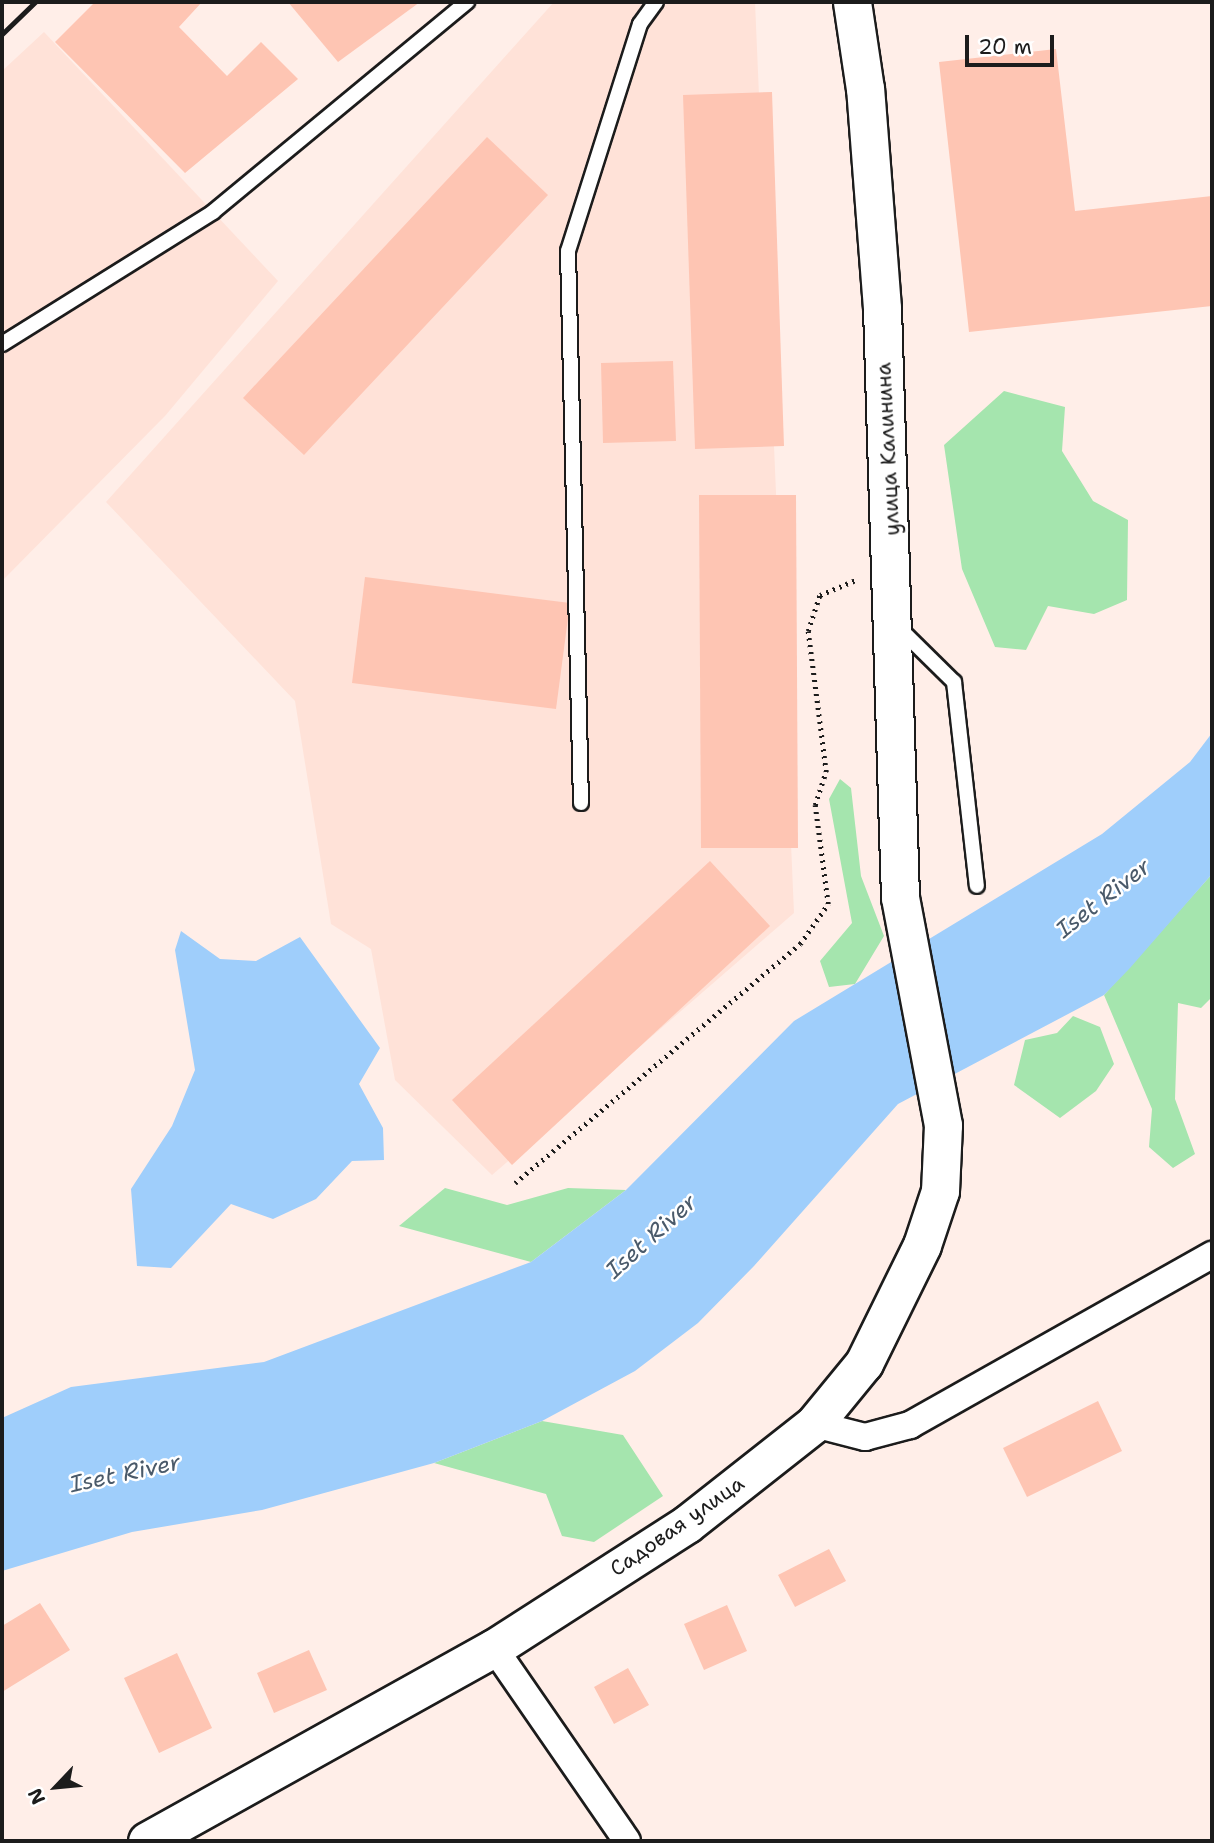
<!DOCTYPE html>
<meta charset="utf-8">
<style>
body{margin:0}
#map{position:relative;width:1214px;height:1843px;overflow:hidden;background:#ffeee8;font-family:"Shantell Sans",sans-serif}
div>[style]{position:absolute}
.built>*{inset:0;background:#ffe2d8}
.green>*{inset:0;background:#a5e5ae}
.water>*{inset:0;background:#9fcefb}
.building>*{inset:0;background:#fec5b3}
.path>*{height:4.5px;margin-top:-2.25px;transform-origin:0;background:repeating-linear-gradient(90deg,#1c1c1c 0 2px,transparent 0 7px)}
.roads{filter:drop-shadow(2px 0 #1c1c1c) drop-shadow(-2px 0 #1c1c1c) drop-shadow(0 2px #1c1c1c) drop-shadow(0 -2px #1c1c1c)}
.lane>*{height:14px;margin:-7px;padding:0 7px;transform-origin:7px;border-radius:7px;background:#fff}
.street>*{height:26px;margin:-13px;padding:0 13px;transform-origin:13px;border-radius:13px;background:#fff}
.secondary>*{height:37px;margin:-18.5px;padding:0 18.5px;transform-origin:18.5px;border-radius:18.5px;background:#fff}
.rail>*{height:5px;margin:-2.5px;padding:0 2.5px;transform-origin:2.5px;border-radius:2.5px;background:#1c1c1c}
span{translate:-50% -50%;white-space:nowrap;text-align:center;line-height:1.15;-webkit-text-stroke:5px #fff;paint-order:stroke}
.street-label{font-size:21px;color:#1c1c1c}
.water-label{font-size:23px;color:#4a5a6a;font-style:italic}
.frame{position:absolute;inset:0;border:4px solid #1c1c1c;pointer-events:none}
.north{position:absolute;left:21px;top:1752px;width:70px;height:70px;-webkit-text-stroke:5px #fff;paint-order:stroke;rotate:244deg;font-size:19px;font-weight:700;line-height:28px;text-align:center;color:#1c1c1c}
.north::after{content:'';display:block;margin:auto;width:24px;height:32px;background:#1c1c1c;clip-path:polygon(50% 0,100% 100%,50% 72%,0 100%)}
.scale{position:absolute;left:965px;top:35px;width:89px;height:32px;box-sizing:border-box;border:4px solid #1c1c1c;border-top:0;padding-left:9px;font-size:21px;line-height:24px;white-space:nowrap;color:#1c1c1c;-webkit-text-stroke:5px #fff;paint-order:stroke}
</style>
<div id="map">
<div class="built">
<div style="clip-path:polygon(554px 2px,755px 2px,794px 913px,492px 1175px,395px 1080px,371px 949px,331px 924px,295px 701px,106px 502px)"></div>
<div style="clip-path:polygon(44px 32px,278px 281px,165px 416px,2px 581px,2px 71px)"></div>
</div>
<div class="green">
<div style="clip-path:polygon(1004px 391px,1065px 407px,1062px 451px,1093px 501px,1128px 520px,1127px 600px,1094px 614px,1048px 606px,1026px 650px,995px 647px,962px 569px,944px 445px)"></div>
<div style="clip-path:polygon(840px 779px,851px 788px,861px 876px,884px 936px,855px 984px,829px 987px,820px 961px,852px 923px,829px 799px)"></div>
<div style="clip-path:polygon(1212px 874px,1212px 997px,1201px 1008px,1178px 1003px,1175px 1099px,1195px 1154px,1173px 1168px,1149px 1147px,1152px 1109px,1104px 995px)"></div>
<div style="clip-path:polygon(1073px 1016px,1100px 1027px,1114px 1064px,1096px 1091px,1060px 1118px,1014px 1085px,1025px 1040px,1057px 1033px)"></div>
<div style="clip-path:polygon(445px 1188px,507px 1205px,568px 1188px,626px 1190px,531px 1262px,399px 1226px)"></div>
<div style="clip-path:polygon(542px 1421px,623px 1435px,663px 1496px,594px 1542px,562px 1536px,546px 1494px,434px 1463px)"></div>
</div>
<div class="water">
<div style="clip-path:polygon(1212px 733px,1212px 874px,1130px 968px,1104px 995px,898px 1104px,754px 1266px,698px 1323px,635px 1371px,542px 1421px,434px 1463px,262px 1510px,132px 1532px,2px 1571px,2px 1418px,71px 1387px,264px 1362px,531px 1262px,626px 1190px,794px 1021px,1102px 834px,1190px 762px)"></div>
<div style="clip-path:polygon(181px 931px,220px 959px,256px 961px,300px 937px,380px 1048px,359px 1084px,383px 1128px,384px 1160px,352px 1161px,316px 1199px,273px 1219px,231px 1204px,171px 1268px,137px 1266px,131px 1189px,172px 1126px,195px 1070px,175px 950px)"></div>
</div>
<div class="building">
<div style="clip-path:polygon(95px 2px,202px 2px,179px 27px,227px 76px,261px 42px,298px 79px,185px 173px,55px 42px)"></div>
<div style="clip-path:polygon(288px 2px,420px 2px,338px 62px)"></div>
<div style="clip-path:polygon(1056px 49px,1075px 211px,1212px 196px,1212px 306px,969px 332px,939px 62px)"></div>
<div style="clip-path:polygon(772px 92px,784px 446px,695px 449px,683px 95px)"></div>
<div style="clip-path:polygon(487px 137px,548px 195px,304px 455px,243px 398px)"></div>
<div style="clip-path:polygon(673px 361px,676px 441px,603px 443px,601px 363px)"></div>
<div style="clip-path:polygon(699px 495px,796px 495px,798px 848px,701px 848px)"></div>
<div style="clip-path:polygon(365px 577px,570px 603px,556px 709px,352px 683px)"></div>
<div style="clip-path:polygon(710px 861px,770px 926px,512px 1165px,452px 1100px)"></div>
<div style="clip-path:polygon(1098px 1401px,1122px 1451px,1027px 1497px,1003px 1448px)"></div>
<div style="clip-path:polygon(829px 1549px,846px 1581px,795px 1607px,778px 1575px)"></div>
<div style="clip-path:polygon(40px 1603px,70px 1650px,2px 1692px,2px 1626px)"></div>
<div style="clip-path:polygon(727px 1605px,747px 1651px,704px 1670px,684px 1624px)"></div>
<div style="clip-path:polygon(309px 1650px,327px 1690px,274px 1713px,257px 1673px)"></div>
<div style="clip-path:polygon(177px 1653px,212px 1728px,159px 1753px,124px 1678px)"></div>
<div style="clip-path:polygon(628px 1668px,649px 1705px,614px 1724px,594px 1687px)"></div>
</div>
<div class="path">
<div style="left:515px;top:1183px;width:372px;rotate:-40deg"></div>
<div style="left:800px;top:944px;width:49px;rotate:-55deg"></div>
<div style="left:828px;top:904px;width:100px;rotate:-97.5deg"></div>
<div style="left:815px;top:805px;width:35px;rotate:-72deg"></div>
<div style="left:826px;top:772px;width:142px;rotate:-97.3deg"></div>
<div style="left:808px;top:631px;width:38px;rotate:-72deg"></div>
<div style="left:820px;top:595px;width:41px;rotate:-22.8deg"></div>
</div>
<div class="roads">
<div class="lane">
<div style="left:2px;top:344px;width:249px;rotate:-32deg"></div>
<div style="left:213px;top:212px;width:330px;rotate:-39.6deg"></div>
<div style="left:899px;top:628px;width:77px;rotate:44.5deg"></div>
<div style="left:954px;top:682px;width:205px;rotate:83.6deg"></div>
<div style="left:581px;top:803px;width:552px;rotate:-91.35deg"></div>
<div style="left:568px;top:251px;width:238px;rotate:-72.4deg"></div>
<div style="left:640px;top:24px;width:27px;rotate:-54deg"></div>
</div>
<div class="street">
<div style="left:814px;top:1424px;width:53px;rotate:14.3deg"></div>
<div style="left:865px;top:1437px;width:47px;rotate:-14.9deg"></div>
<div style="left:910px;top:1425px;width:347px;rotate:-29.4deg"></div>
<div style="left:494px;top:1648px;width:234px;rotate:55.4deg"></div>
</div>
<div class="secondary">
<div style="left:147px;top:1841px;width:397px;rotate:-29.1deg"></div>
<div style="left:494px;top:1648px;width:229px;rotate:-32.7deg"></div>
<div style="left:687px;top:1524px;width:162px;rotate:-38.2deg"></div>
<div style="left:814px;top:1424px;width:79px;rotate:-50.7deg"></div>
<div style="left:864px;top:1363px;width:131px;rotate:-63.8deg"></div>
<div style="left:922px;top:1245px;width:57px;rotate:-71.6deg"></div>
<div style="left:940px;top:1191px;width:66px;rotate:-87.4deg"></div>
<div style="left:943px;top:1125px;width:232px;rotate:-100.7deg"></div>
<div style="left:900px;top:897px;width:589px;rotate:-91.75deg"></div>
<div style="left:882px;top:308px;width:220px;rotate:-94.4deg"></div>
<div style="left:865px;top:89px;width:88px;rotate:-98.5deg"></div>
</div>
</div>
<div class="rail">
<div style="left:2px;top:34px;width:46px;rotate:-44.1deg"></div>
</div>
<div class="street-label">
<span style="left:888px;top:449px;rotate:-93deg">улица Калинина</span>
<span style="left:677px;top:1526px;rotate:-35deg">Садовая улица</span>
</div>
<div class="water-label">
<span style="left:1103px;top:898px;rotate:-38deg">Iset River</span>
<span style="left:651px;top:1236px;rotate:-42deg">Iset River</span>
<span style="left:125px;top:1473px;rotate:-12deg">Iset River</span>
</div>
<div class="frame"></div>
<div class="north">N</div>
<div class="scale">20 m</div>
</div>
